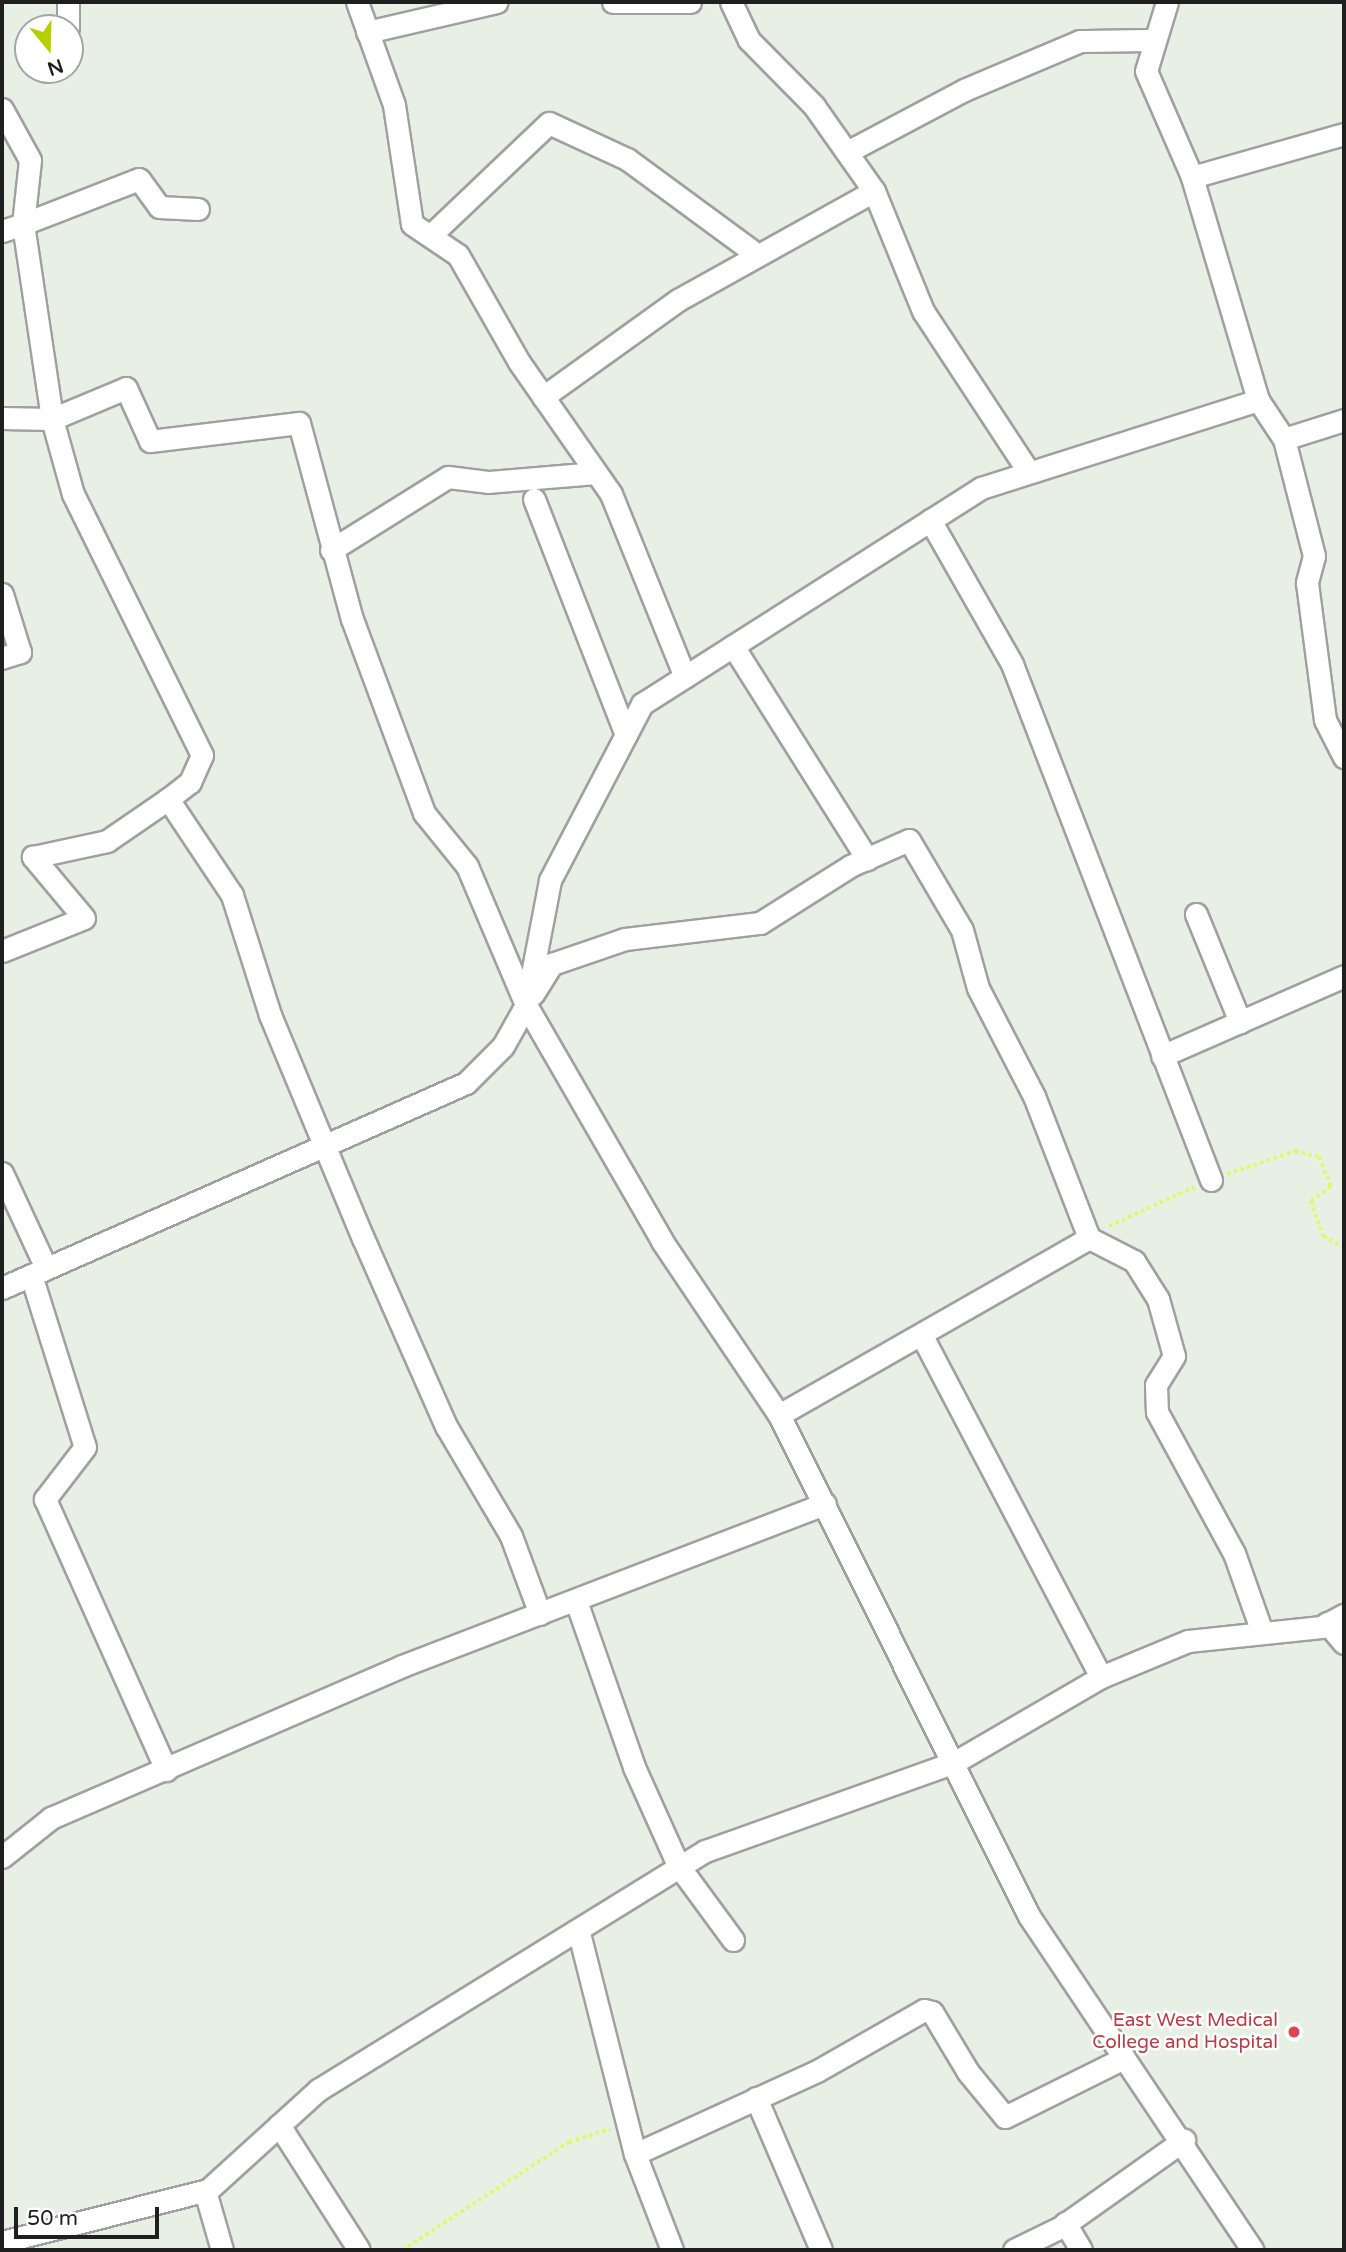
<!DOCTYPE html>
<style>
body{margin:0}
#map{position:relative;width:1346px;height:2252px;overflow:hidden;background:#e8f0e6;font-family:"Varela Round",sans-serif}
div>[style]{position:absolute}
.path>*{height:3.5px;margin-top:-1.75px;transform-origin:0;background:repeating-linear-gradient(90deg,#dbfb6c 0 3.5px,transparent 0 7px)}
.roads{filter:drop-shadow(2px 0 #a0a0a0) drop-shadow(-2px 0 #a0a0a0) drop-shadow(0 2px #a0a0a0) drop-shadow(0 -2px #a0a0a0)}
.minor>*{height:21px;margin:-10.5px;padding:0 10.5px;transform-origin:10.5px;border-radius:10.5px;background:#fff}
.dots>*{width:19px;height:19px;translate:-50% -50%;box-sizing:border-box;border:4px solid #fff;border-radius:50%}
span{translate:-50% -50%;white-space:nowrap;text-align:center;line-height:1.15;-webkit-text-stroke:5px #fff;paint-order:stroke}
.health-label{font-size:19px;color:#be3a42}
.right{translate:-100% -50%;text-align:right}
.frame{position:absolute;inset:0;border:4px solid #1f1f1f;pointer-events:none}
.north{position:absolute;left:14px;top:14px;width:70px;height:70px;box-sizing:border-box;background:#fff;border:2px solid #a5a5a5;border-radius:50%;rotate:161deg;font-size:19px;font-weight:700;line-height:28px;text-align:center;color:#1f1f1f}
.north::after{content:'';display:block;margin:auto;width:24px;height:32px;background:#b6cf00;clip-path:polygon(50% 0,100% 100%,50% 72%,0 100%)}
.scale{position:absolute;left:14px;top:2207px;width:145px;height:32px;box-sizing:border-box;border:4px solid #1f1f1f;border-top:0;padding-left:9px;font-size:21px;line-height:24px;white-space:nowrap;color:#1f1f1f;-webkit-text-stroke:5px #fff;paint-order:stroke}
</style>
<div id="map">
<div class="path">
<div style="left:1227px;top:1174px;width:72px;rotate:-18.7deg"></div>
<div style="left:1295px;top:1151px;width:26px;rotate:13deg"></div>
<div style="left:1320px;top:1157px;width:32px;rotate:70deg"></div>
<div style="left:1331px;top:1187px;width:24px;rotate:145deg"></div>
<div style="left:1311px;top:1201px;width:37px;rotate:71deg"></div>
<div style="left:1323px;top:1236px;width:24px;rotate:28deg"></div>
<div style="left:1109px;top:1226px;width:94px;rotate:-24.6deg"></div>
<div style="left:402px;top:2250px;width:199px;rotate:-32.9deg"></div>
<div style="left:569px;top:2142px;width:43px;rotate:-17.6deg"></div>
</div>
<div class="roads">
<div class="minor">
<div style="left:357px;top:2px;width:109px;rotate:70.2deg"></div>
<div style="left:394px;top:105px;width:120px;rotate:81.4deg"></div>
<div style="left:412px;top:224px;width:55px;rotate:34deg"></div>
<div style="left:458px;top:255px;width:123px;rotate:60.3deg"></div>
<div style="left:519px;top:362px;width:161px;rotate:55.1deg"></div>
<div style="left:611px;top:494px;width:197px;rotate:68deg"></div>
<div style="left:613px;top:2px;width:77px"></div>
<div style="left:731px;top:2px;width:42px;rotate:64.7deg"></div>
<div style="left:749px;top:40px;width:93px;rotate:45.4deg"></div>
<div style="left:814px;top:106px;width:104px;rotate:54.8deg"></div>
<div style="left:874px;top:191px;width:130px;rotate:67.8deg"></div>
<div style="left:923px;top:311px;width:191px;rotate:56.7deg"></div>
<div style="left:1167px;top:2px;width:72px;rotate:106.9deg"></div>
<div style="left:1146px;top:71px;width:116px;rotate:66.5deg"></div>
<div style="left:1192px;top:177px;width:233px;rotate:73.5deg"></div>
<div style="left:68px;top:28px;width:26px;rotate:-90deg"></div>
<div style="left:367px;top:32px;width:133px;rotate:-13deg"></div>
<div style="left:2px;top:109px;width:58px;rotate:61.2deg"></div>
<div style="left:30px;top:160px;width:64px;rotate:96.2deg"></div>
<div style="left:23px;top:224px;width:124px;rotate:-21.2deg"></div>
<div style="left:139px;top:179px;width:34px;rotate:54deg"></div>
<div style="left:159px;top:207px;width:39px;rotate:3deg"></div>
<div style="left:847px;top:152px;width:132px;rotate:-27.9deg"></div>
<div style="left:964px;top:90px;width:126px;rotate:-22.9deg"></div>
<div style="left:1080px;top:41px;width:72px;rotate:-0.8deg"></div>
<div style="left:1192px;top:177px;width:158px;rotate:-15.8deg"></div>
<div style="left:2px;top:231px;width:22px;rotate:-18deg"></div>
<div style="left:23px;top:224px;width:197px;rotate:81.5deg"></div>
<div style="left:52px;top:419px;width:78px;rotate:74.4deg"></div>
<div style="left:73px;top:494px;width:291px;rotate:63.7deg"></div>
<div style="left:202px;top:755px;width:30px;rotate:114deg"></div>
<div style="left:190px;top:782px;width:28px;rotate:142deg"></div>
<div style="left:168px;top:799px;width:115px;rotate:56.3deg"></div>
<div style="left:232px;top:895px;width:126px;rotate:72.4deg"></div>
<div style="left:270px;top:1015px;width:242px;rotate:67.4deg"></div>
<div style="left:363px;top:1238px;width:206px;rotate:66.2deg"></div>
<div style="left:446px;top:1426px;width:128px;rotate:59.4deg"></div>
<div style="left:511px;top:1536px;width:83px;rotate:69.6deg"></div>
<div style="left:434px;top:232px;width:158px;rotate:-43.5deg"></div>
<div style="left:549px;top:123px;width:86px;rotate:24.8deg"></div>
<div style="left:627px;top:159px;width:154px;rotate:36.3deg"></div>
<div style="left:543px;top:397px;width:166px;rotate:-35.7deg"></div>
<div style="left:678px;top:300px;width:224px;rotate:-29.1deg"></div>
<div style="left:2px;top:418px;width:50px;rotate:1.1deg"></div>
<div style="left:52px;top:419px;width:80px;rotate:-22.7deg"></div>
<div style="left:126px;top:388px;width:58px;rotate:65.6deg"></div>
<div style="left:150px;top:441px;width:150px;rotate:-6.9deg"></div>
<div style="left:299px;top:423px;width:203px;rotate:74.9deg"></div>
<div style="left:352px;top:619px;width:207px;rotate:69.6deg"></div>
<div style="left:424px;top:813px;width:68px;rotate:50.9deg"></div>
<div style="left:467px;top:866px;width:151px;rotate:67deg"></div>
<div style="left:526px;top:1005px;width:272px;rotate:60deg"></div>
<div style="left:662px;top:1241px;width:210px;rotate:56.1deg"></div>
<div style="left:779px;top:1415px;width:560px;rotate:63.48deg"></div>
<div style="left:1029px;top:1916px;width:402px;rotate:56.2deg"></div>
<div style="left:1284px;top:439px;width:121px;rotate:75.6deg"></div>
<div style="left:1314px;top:556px;width:28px;rotate:105deg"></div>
<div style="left:1307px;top:583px;width:138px;rotate:82.5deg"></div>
<div style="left:1325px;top:720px;width:42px;rotate:62.8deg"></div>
<div style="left:534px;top:499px;width:253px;rotate:68.7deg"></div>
<div style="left:930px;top:520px;width:166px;rotate:60.3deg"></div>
<div style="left:1012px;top:664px;width:553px;rotate:68.91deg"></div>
<div style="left:331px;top:550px;width:138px;rotate:-32deg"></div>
<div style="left:448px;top:477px;width:40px;rotate:7.1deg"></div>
<div style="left:488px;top:482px;width:107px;rotate:-4.8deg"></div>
<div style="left:2px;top:594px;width:61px;rotate:72.8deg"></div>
<div style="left:20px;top:652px;width:19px;rotate:162deg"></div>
<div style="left:733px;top:646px;width:252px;rotate:57.8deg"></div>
<div style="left:1196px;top:914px;width:117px;rotate:67.8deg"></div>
<div style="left:2px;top:951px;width:88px;rotate:-21.9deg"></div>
<div style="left:84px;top:918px;width:80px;rotate:-129.9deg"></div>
<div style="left:33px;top:857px;width:76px;rotate:-12.2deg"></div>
<div style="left:107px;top:841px;width:74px;rotate:-34.5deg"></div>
<div style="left:533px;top:994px;width:36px;rotate:-58deg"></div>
<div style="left:552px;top:964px;width:77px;rotate:-18.9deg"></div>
<div style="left:625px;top:939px;width:136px;rotate:-6.8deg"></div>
<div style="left:760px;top:923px;width:107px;rotate:-32.3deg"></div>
<div style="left:850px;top:866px;width:64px;rotate:-23.8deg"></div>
<div style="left:909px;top:840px;width:104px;rotate:59.5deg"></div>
<div style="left:962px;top:930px;width:60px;rotate:74.6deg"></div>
<div style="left:978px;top:988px;width:122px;rotate:62.6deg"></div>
<div style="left:1034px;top:1096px;width:152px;rotate:68.8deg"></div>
<div style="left:1089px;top:1238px;width:51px;rotate:27.1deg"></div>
<div style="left:1134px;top:1261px;width:45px;rotate:57.7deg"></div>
<div style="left:1158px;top:1299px;width:59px;rotate:74.3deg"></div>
<div style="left:1174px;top:1356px;width:34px;rotate:122deg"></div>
<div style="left:1156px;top:1385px;width:27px;rotate:88deg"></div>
<div style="left:1157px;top:1412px;width:161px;rotate:61.4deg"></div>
<div style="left:1234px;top:1553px;width:84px;rotate:70.5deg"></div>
<div style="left:1162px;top:1056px;width:199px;rotate:-23.7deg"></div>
<div style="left:2px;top:1173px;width:105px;rotate:65.1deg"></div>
<div style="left:31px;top:1275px;width:180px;rotate:72.6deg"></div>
<div style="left:85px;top:1447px;width:66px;rotate:127.6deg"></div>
<div style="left:45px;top:1499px;width:297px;rotate:65.9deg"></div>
<div style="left:2px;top:1288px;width:507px;rotate:-23.84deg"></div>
<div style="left:466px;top:1083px;width:52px;rotate:-45deg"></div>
<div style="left:503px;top:1046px;width:47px;rotate:-60.7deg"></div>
<div style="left:526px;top:1005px;width:127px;rotate:-79.1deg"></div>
<div style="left:550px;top:880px;width:199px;rotate:-62.4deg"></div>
<div style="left:642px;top:704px;width:402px;rotate:-32.5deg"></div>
<div style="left:981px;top:488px;width:291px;rotate:-17.6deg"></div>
<div style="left:1258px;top:400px;width:47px;rotate:56.3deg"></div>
<div style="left:1284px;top:439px;width:63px;rotate:-17.6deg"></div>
<div style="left:923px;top:1338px;width:383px;rotate:62.3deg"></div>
<div style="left:779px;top:1415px;width:357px;rotate:-29.7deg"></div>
<div style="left:576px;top:1601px;width:176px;rotate:70.7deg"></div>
<div style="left:634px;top:1767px;width:107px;rotate:65.8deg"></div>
<div style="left:678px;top:1865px;width:93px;rotate:53.7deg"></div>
<div style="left:1327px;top:1623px;width:26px;rotate:50deg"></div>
<div style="left:2px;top:1857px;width:63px;rotate:-38.5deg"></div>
<div style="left:51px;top:1818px;width:382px;rotate:-23.4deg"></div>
<div style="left:402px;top:1666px;width:453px;rotate:-21deg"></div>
<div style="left:579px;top:1933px;width:228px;rotate:75.8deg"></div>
<div style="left:635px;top:2154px;width:103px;rotate:68.9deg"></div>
<div style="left:756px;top:2098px;width:165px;rotate:66.8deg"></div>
<div style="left:279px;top:2125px;width:148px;rotate:57.4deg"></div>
<div style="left:635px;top:2154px;width:200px;rotate:-24.5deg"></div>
<div style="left:817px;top:2071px;width:123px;rotate:-29.7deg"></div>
<div style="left:924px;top:2010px;width:8px;rotate:14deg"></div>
<div style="left:932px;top:2012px;width:70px;rotate:59deg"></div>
<div style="left:968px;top:2072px;width:58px;rotate:50.6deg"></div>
<div style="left:1005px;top:2117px;width:133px;rotate:-26.4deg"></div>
<div style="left:205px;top:2191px;width:61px;rotate:73.9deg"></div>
<div style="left:1065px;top:2223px;width:31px;rotate:59deg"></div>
<div style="left:2px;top:2242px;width:212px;rotate:-14.2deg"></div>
<div style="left:208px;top:2190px;width:149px;rotate:-42.3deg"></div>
<div style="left:318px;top:2090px;width:455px;rotate:-31.7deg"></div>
<div style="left:705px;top:1851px;width:265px;rotate:-19.6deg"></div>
<div style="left:955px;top:1762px;width:169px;rotate:-30.2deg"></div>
<div style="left:1101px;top:1677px;width:94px;rotate:-22.5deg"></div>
<div style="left:1188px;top:1641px;width:134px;rotate:-6deg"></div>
<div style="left:1321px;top:1627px;width:26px;rotate:-28deg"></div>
<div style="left:1014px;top:2250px;width:52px;rotate:-26.1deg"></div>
<div style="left:1061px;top:2227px;width:151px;rotate:-35.3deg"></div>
</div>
</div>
<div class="dots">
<div style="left:1294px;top:2032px;background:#e0444e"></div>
</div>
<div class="health-label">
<span class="right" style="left:1278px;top:2032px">East West Medical<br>College and Hospital</span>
</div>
<div class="frame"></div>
<div class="north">N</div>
<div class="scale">50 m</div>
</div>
